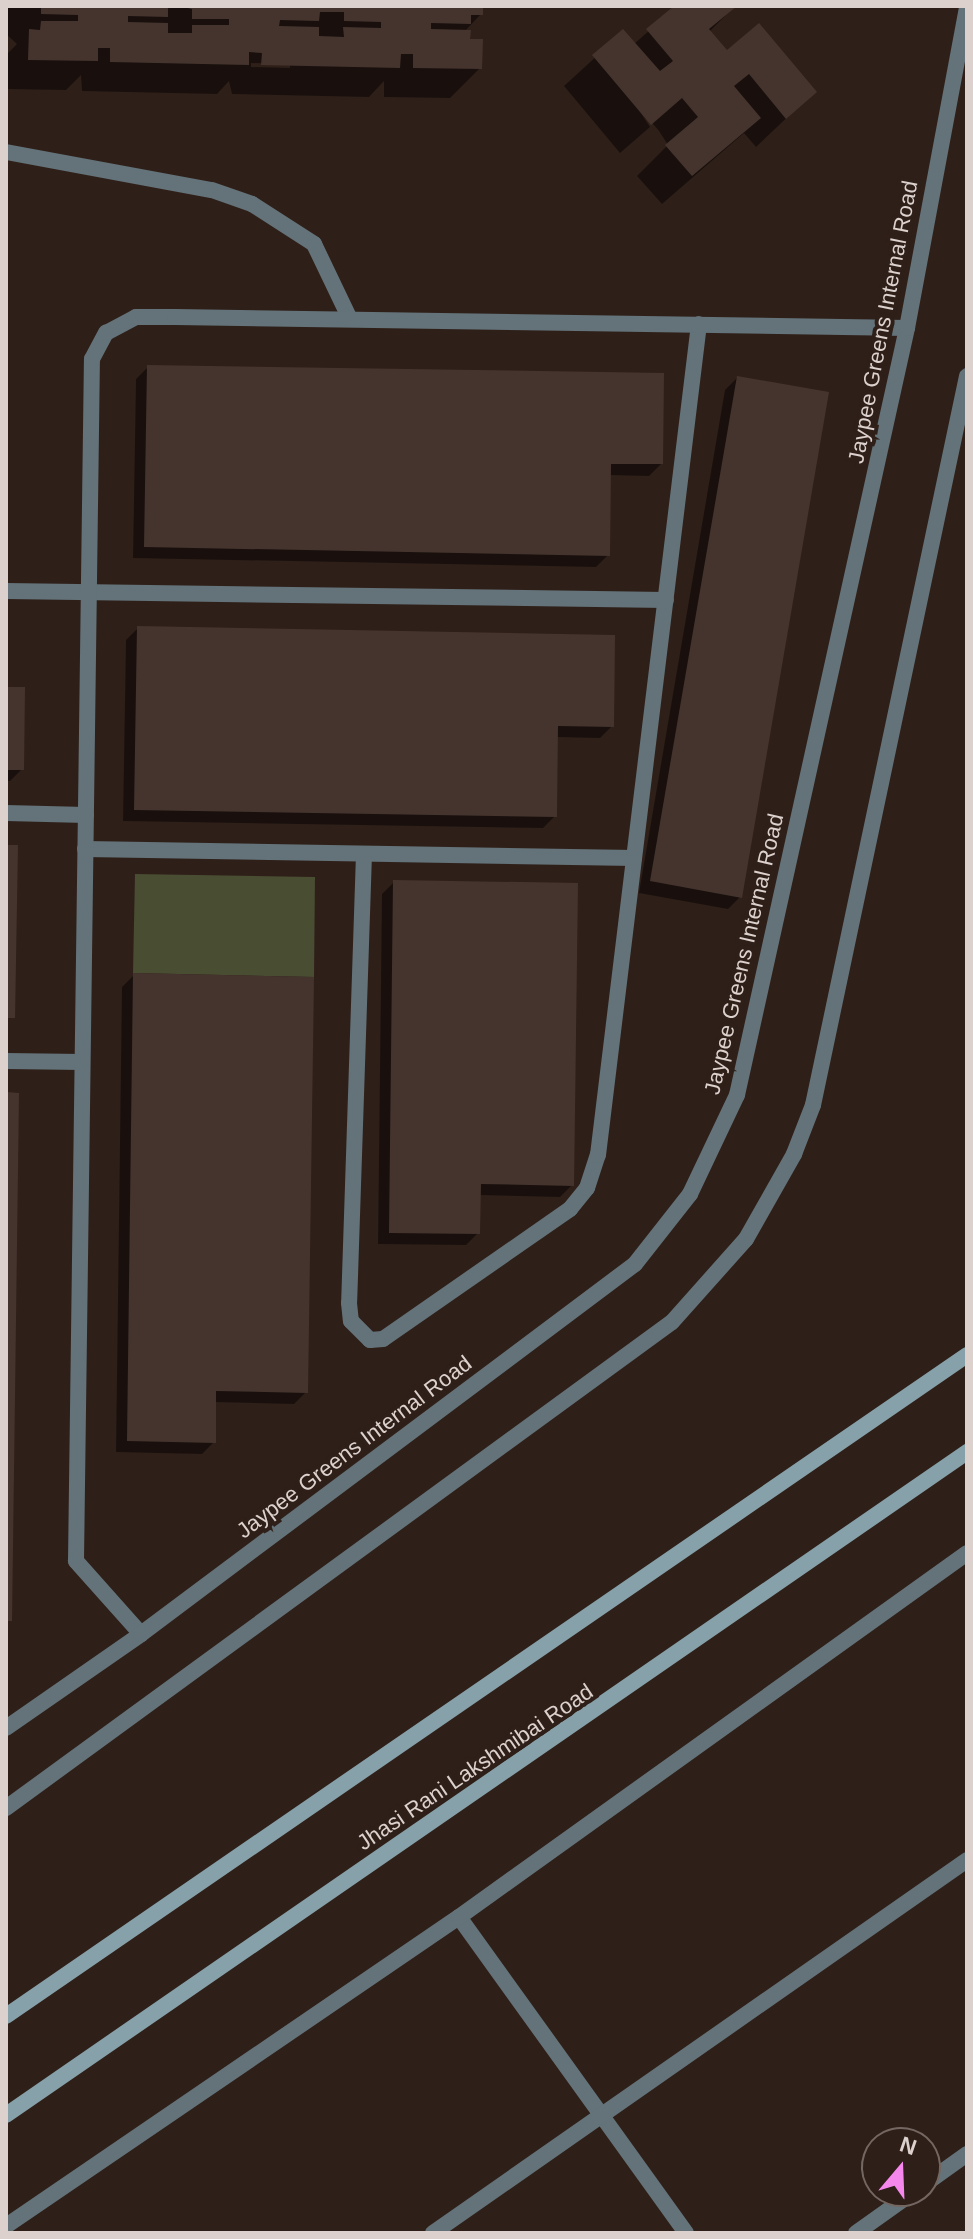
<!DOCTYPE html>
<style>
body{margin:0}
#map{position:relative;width:973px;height:2239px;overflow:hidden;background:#2f1f19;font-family:Arial,sans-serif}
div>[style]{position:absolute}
.green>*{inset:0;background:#494d32}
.shadow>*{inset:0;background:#0007}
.building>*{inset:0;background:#45342e}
.minor>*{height:16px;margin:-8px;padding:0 8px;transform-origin:8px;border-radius:8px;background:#637379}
.secondary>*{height:16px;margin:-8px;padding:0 8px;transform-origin:8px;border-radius:8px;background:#86a1a9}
span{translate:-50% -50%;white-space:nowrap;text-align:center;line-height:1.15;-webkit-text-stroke:8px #2f1f19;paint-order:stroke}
.street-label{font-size:22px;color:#dcd1cd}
.frame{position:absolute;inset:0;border:8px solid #dcd1cd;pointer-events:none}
.north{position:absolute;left:861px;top:2127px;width:80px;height:80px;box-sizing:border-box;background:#2f1f19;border:2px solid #746661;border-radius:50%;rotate:19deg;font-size:22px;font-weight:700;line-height:32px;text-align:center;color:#dcd1cd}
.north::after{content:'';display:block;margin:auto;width:28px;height:36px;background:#f688ed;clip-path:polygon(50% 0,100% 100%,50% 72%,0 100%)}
</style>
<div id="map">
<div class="green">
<div style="clip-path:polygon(135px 874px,315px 877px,314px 977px,133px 973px)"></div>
</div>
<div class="shadow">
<div style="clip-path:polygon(evenodd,6px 6px,481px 6px,481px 14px,464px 32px,480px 68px,450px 98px,384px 97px,384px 81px,369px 97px,232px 94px,229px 81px,217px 94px,82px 91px,81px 75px,66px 90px,6px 89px,6px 55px,17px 44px,6px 34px,6px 6px,251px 63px,290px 64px,290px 68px,251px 67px,251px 63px)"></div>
<div style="clip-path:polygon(677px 6px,735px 6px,709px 32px,727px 53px,814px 92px,756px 147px,744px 133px,662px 204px,637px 176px,668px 145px,659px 131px,631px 98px,650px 127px,620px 153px,564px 86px,623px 32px,634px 44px)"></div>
<div style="clip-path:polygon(148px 367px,661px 464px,649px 476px,609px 475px,608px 555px,596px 567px,133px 558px,136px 379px)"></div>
<div style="clip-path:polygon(737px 378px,740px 897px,728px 909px,639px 893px,725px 390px)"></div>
<div style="clip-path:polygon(138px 628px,612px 726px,600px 738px,556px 737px,555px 816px,543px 828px,123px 821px,126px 640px)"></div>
<div style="clip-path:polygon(6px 689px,22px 769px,10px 781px,6px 781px)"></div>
<div style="clip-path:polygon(394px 882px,572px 1185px,560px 1197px,479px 1195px,478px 1233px,466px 1245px,378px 1244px,382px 894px)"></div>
<div style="clip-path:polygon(134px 975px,306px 1392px,294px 1404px,214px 1402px,214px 1442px,202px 1454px,116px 1452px,122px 987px)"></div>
</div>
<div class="building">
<div style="clip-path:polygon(evenodd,41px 6px,168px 6px,168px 17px,128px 16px,128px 22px,168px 23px,168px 33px,192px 33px,192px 25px,229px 25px,229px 19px,192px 19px,192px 9px,179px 6px,483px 6px,483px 15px,471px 15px,471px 24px,431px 23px,431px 29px,471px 30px,470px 39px,483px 39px,482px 69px,413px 68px,413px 54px,401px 54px,400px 68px,261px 65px,262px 53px,249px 52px,249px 65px,110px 62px,110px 48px,98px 48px,98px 61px,28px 60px,29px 29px,40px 30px,41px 21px,78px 21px,78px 15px,41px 14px,41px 6px,320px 12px,344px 12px,344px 21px,381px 22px,381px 28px,343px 27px,344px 37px,319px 36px,319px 27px,279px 26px,280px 20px,319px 21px,320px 12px)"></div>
<div style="clip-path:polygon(674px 6px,737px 6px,709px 29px,727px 50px,759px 23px,817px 92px,786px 119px,749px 74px,734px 86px,761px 118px,692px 176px,665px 145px,698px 117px,682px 98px,651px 125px,592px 55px,623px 29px,660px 71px,673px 61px,646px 29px)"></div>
<div style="clip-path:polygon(147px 365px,664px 373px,663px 464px,611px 464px,610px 556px,144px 547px)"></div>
<div style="clip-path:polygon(737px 376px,829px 392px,742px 898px,650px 881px)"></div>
<div style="clip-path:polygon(137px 626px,615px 635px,614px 727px,558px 726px,557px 817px,134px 810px)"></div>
<div style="clip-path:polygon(6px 687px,25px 687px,24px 770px,6px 770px)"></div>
<div style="clip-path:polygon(6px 845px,18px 845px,15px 1018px,6px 1018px)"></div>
<div style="clip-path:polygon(393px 880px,578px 883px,574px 1186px,481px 1184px,480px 1234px,389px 1233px)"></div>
<div style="clip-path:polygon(133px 973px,314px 977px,308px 1393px,216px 1391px,216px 1443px,127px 1441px)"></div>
<div style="clip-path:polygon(6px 1092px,19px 1093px,12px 1621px,6px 1621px)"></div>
</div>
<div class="minor">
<div style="left:6px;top:152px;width:209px;rotate:10.5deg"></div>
<div style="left:212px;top:190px;width:42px;rotate:19.3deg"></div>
<div style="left:252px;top:204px;width:74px;rotate:32.8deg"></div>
<div style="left:314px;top:244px;width:83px;rotate:64.4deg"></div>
<div style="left:6px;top:591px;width:660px;rotate:0.78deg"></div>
<div style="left:6px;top:813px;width:80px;rotate:1.4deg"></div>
<div style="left:85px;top:849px;width:549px;rotate:0.94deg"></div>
<div style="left:364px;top:854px;width:449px;rotate:91.9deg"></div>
<div style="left:349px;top:1303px;width:18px;rotate:84deg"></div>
<div style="left:351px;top:1321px;width:27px;rotate:45deg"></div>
<div style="left:370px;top:1340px;width:13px;rotate:-4deg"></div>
<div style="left:383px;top:1339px;width:228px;rotate:-34.8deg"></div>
<div style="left:570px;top:1209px;width:27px;rotate:-51deg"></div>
<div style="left:587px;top:1188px;width:35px;rotate:-72deg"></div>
<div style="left:598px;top:1155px;width:837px;rotate:-83.07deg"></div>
<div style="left:6px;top:1061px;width:76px;rotate:0.8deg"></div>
<div style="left:141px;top:1634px;width:98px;rotate:-131.7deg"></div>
<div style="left:76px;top:1561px;width:1202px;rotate:-89.24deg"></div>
<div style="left:92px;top:359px;width:30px;rotate:-62deg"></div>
<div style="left:106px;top:333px;width:34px;rotate:-28deg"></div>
<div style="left:136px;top:317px;width:39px"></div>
<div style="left:175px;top:317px;width:732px;rotate:0.86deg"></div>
<div style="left:6px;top:1728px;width:165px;rotate:-34.8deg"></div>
<div style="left:141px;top:1634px;width:617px;rotate:-36.83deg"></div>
<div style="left:635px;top:1264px;width:89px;rotate:-51.8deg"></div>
<div style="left:690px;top:1194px;width:110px;rotate:-64.6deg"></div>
<div style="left:737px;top:1095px;width:786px;rotate:-77.5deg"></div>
<div style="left:907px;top:328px;width:328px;rotate:-79.4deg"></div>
<div style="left:6px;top:1808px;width:824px;rotate:-36.12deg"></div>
<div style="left:672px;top:1322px;width:111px;rotate:-48.3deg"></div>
<div style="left:746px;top:1239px;width:98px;rotate:-60.5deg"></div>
<div style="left:794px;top:1154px;width:53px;rotate:-68.8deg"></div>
<div style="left:813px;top:1105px;width:745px;rotate:-78.07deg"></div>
<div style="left:459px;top:1917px;width:389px;rotate:54.3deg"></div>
<div style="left:925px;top:2184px;width:52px;rotate:-35.5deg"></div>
<div style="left:6px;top:2226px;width:548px;rotate:-34.3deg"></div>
<div style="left:459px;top:1917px;width:625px;rotate:-35.62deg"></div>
<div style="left:433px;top:2233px;width:651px;rotate:-34.93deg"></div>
<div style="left:856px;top:2233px;width:72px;rotate:-35.4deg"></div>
</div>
<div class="secondary">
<div style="left:6px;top:2016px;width:1166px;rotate:-34.52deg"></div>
<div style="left:6px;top:2115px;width:1168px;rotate:-34.6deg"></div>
</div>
<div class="street-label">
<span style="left:883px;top:322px;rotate:-79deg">Jaypee Greens Internal Road</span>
<span style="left:744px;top:954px;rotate:-77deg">Jaypee Greens Internal Road</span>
<span style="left:354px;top:1447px;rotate:-37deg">Jaypee Greens Internal Road</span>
<span style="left:475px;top:1767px;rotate:-34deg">Jhasi Rani Lakshmibai Road</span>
</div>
<div class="frame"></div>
<div class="north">N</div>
</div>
